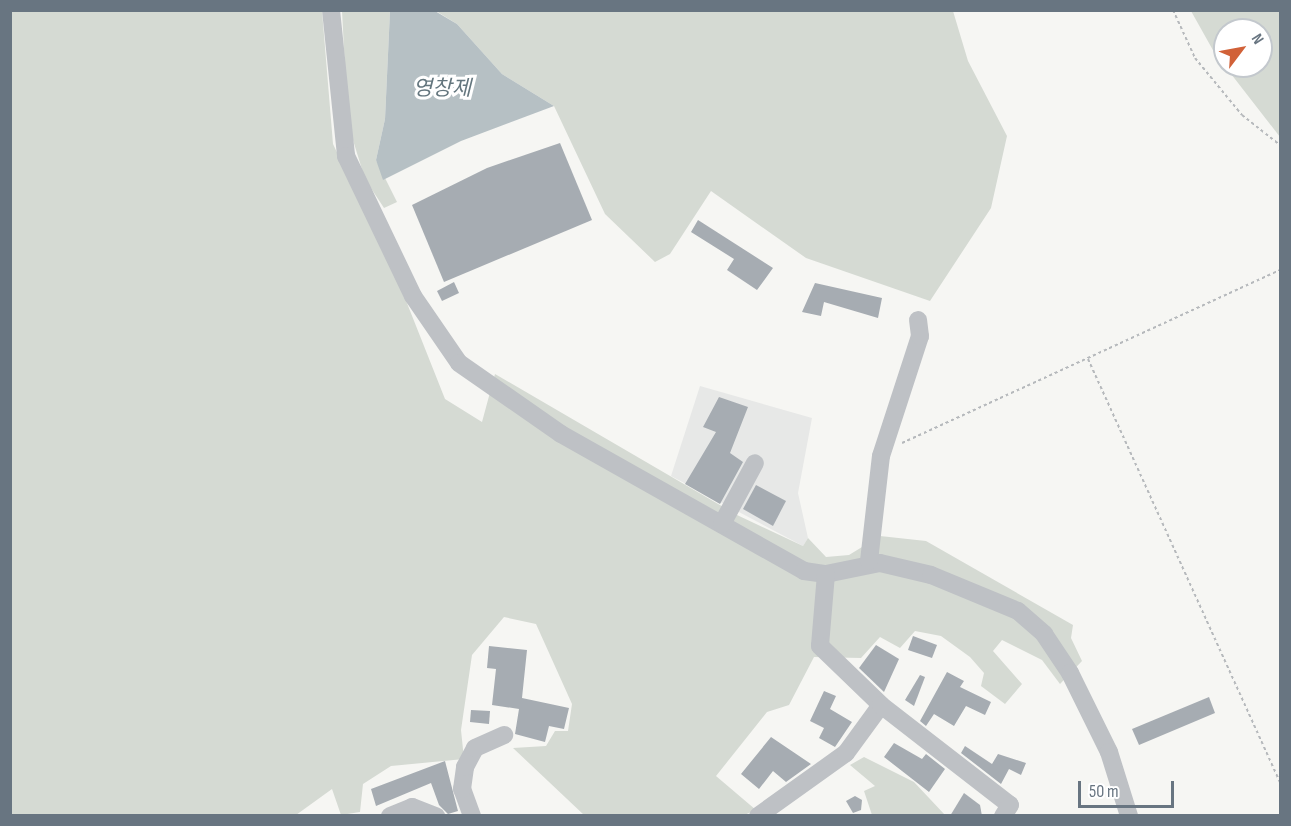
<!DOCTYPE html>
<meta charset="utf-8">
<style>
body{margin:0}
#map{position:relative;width:1291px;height:826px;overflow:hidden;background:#f6f6f3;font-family:"Sofia Sans Condensed","Noto Sans KR",sans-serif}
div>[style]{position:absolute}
.built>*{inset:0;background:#e7e8e7}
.green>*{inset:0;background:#d5dad3}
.water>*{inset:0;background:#b6c0c4}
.building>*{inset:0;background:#a6acb2}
.path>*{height:2px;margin-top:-1px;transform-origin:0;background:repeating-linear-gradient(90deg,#b6b9bc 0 3px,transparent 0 6px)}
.minor>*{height:18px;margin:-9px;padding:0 9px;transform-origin:9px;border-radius:9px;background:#bec1c5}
span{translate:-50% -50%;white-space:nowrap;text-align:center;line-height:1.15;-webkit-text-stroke:6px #fff;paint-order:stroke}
.water-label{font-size:21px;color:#64767e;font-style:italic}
.frame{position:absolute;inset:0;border:12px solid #687581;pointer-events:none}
.north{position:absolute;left:1213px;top:18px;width:60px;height:60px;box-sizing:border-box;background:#fff;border:2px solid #c3c8cd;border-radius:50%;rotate:58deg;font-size:16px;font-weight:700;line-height:24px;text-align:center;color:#687581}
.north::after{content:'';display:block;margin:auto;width:21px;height:27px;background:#d16138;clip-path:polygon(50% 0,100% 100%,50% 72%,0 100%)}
.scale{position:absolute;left:1078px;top:781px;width:96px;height:27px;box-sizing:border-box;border:3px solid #687581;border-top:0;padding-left:8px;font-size:18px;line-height:21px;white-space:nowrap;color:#687581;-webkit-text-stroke:4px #fff;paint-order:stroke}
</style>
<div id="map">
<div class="built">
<div style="clip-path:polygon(700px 386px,812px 418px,798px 493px,808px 538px,803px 546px,671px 476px)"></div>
</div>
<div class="green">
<div style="clip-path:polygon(10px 11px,322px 11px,333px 144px,399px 283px,445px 399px,482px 422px,495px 374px,737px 515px,803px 546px,808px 538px,826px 557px,849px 555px,880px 536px,926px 541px,1073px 625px,1071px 638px,1082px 661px,1060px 684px,1042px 660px,1002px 640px,993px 651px,1022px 684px,1005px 704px,981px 686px,984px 673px,970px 657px,941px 636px,915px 631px,900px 648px,880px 637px,861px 658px,814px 657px,789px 705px,767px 712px,716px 776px,756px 810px,742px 816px,584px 815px,513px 748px,546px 746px,555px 731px,568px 731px,572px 704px,536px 624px,504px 617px,472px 655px,461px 730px,464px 759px,391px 766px,363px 784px,360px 812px,341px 815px,332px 789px,296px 815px,11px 815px)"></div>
<div style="clip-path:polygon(342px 11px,390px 11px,385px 119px,376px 160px,397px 202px,384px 208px,365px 179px,348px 124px)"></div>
<div style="clip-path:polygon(436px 11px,953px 11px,968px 61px,1007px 136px,991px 208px,930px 301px,806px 258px,711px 191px,670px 254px,655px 262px,605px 214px,554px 106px,502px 74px,457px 24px)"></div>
<div style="clip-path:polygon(evenodd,1191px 11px,1280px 11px,1280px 137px,1214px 52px,1191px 11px,1225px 30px,1261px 30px,1261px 66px,1225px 66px,1225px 30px)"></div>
<div style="clip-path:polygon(864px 757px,914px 782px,945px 815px,872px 815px,864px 791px,875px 786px,850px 765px)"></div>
</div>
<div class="water">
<div style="clip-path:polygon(390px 11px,435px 11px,457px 24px,502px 74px,554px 106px,461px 141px,383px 180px,376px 160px,385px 119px)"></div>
</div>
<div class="building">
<div style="clip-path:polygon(560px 143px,592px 220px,444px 282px,412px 205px,487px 168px)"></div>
<div style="clip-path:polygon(698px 220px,773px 268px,757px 290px,727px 270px,734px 259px,691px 232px)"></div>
<div style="clip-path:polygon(454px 282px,459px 293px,442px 301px,437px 291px)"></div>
<div style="clip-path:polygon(815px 283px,882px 298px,878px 318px,824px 302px,821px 316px,802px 312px)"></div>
<div style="clip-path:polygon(719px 397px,748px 407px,730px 453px,743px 462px,720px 504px,685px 484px,716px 432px,703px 427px)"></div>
<div style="clip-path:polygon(756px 485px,786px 501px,773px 526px,743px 509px)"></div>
<div style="clip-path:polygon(913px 636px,937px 645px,932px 658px,908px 650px)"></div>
<div style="clip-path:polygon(876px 645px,899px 659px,884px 692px,859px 668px)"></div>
<div style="clip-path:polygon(489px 646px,527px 650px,522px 698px,569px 708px,564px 729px,549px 726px,545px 742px,515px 734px,519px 709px,492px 705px,496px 669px,487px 668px)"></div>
<div style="clip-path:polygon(947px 672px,964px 681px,960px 687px,991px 702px,985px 715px,966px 706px,954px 726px,934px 714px,926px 726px,920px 721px)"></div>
<div style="clip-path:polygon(920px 675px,925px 677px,914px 706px,905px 700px)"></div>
<div style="clip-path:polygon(824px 691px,836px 696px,830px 709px,852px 722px,835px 747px,819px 738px,824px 728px,810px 721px)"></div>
<div style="clip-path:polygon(1209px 697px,1215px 713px,1139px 745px,1132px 729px)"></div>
<div style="clip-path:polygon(471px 710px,490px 711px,489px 724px,470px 722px)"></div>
<div style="clip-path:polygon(771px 737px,811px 764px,786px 782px,773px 771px,759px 789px,741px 774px)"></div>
<div style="clip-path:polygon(894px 743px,922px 759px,926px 754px,945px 769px,929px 792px,884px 757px)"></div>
<div style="clip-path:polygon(965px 746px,992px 764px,998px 754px,1026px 763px,1021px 775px,1009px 769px,1001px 784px,961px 753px)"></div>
<div style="clip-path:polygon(445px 761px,458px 811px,448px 814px,439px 805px,431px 783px,376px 806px,371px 789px)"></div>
<div style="clip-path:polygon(964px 793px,980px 805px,982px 816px,950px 816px)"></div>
<div style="clip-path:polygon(855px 796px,862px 800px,861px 810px,853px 813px,846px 801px)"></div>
</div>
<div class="path">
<div style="left:1173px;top:10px;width:53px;rotate:65.4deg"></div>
<div style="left:1195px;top:58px;width:74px;rotate:50.5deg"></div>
<div style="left:1242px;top:115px;width:48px;rotate:38.3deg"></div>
<div style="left:1088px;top:359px;width:465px;rotate:65.6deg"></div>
<div style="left:902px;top:443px;width:416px;rotate:-24.6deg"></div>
</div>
<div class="minor">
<div style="left:331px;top:10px;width:147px;rotate:84.1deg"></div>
<div style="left:346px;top:156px;width:155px;rotate:64.4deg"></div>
<div style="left:413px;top:296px;width:81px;rotate:55.5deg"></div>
<div style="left:459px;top:363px;width:124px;rotate:34.8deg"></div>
<div style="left:561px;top:434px;width:279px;rotate:29.4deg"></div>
<div style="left:804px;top:571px;width:22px;rotate:8deg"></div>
<div style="left:826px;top:574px;width:55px;rotate:-11.5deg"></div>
<div style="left:880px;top:563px;width:52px;rotate:13.2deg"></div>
<div style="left:931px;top:575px;width:94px;rotate:22.5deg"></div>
<div style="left:1018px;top:611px;width:35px;rotate:41deg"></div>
<div style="left:1044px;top:634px;width:47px;rotate:56.3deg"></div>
<div style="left:1070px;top:673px;width:88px;rotate:63.7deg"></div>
<div style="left:1109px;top:752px;width:67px;rotate:72.6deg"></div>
<div style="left:722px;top:524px;width:69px;rotate:-61.6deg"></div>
<div style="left:869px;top:561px;width:106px;rotate:-83.5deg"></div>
<div style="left:881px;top:456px;width:126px;rotate:-72deg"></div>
<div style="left:920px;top:336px;width:16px;rotate:-97deg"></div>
<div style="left:826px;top:574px;width:72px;rotate:94.8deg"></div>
<div style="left:820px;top:646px;width:85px;rotate:44deg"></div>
<div style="left:390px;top:816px;width:24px;rotate:-22deg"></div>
<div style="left:412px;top:807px;width:26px;rotate:21deg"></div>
<div style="left:472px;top:816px;width:29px;rotate:-110deg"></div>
<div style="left:462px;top:789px;width:22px;rotate:-82deg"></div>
<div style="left:465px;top:767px;width:21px;rotate:-62deg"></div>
<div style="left:475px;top:748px;width:32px;rotate:-24deg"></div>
<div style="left:758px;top:816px;width:108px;rotate:-35.6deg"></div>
<div style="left:846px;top:753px;width:59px;rotate:-53.9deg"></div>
<div style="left:881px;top:705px;width:163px;rotate:37.8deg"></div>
<div style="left:1010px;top:805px;width:13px;rotate:122deg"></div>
</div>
<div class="water-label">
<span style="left:442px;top:89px">영창제</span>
</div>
<div class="frame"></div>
<div class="north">N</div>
<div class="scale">50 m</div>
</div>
